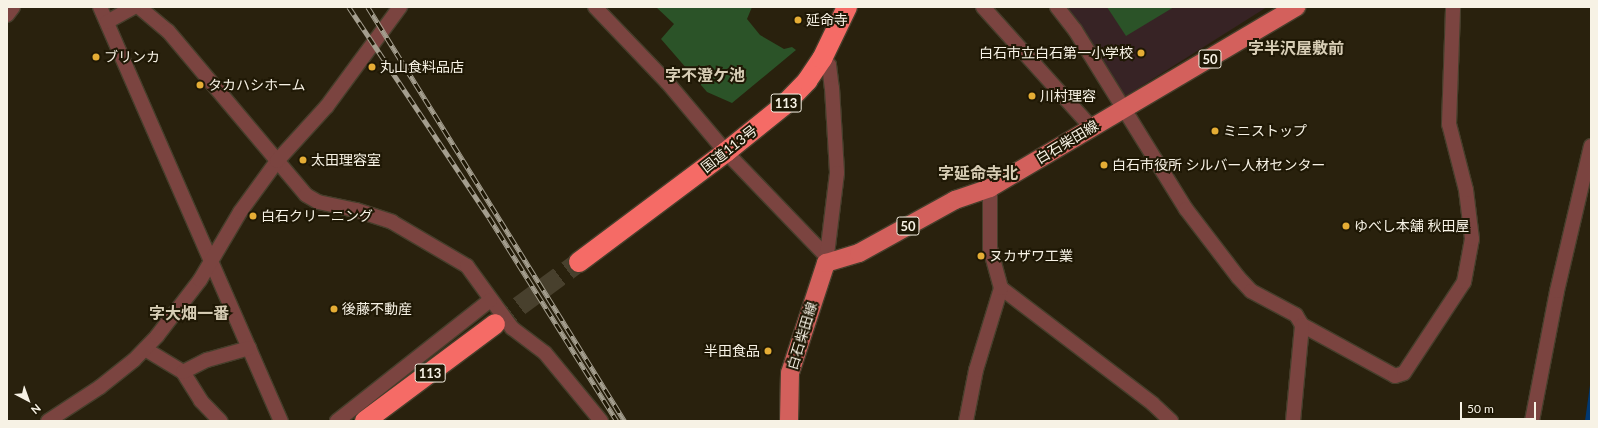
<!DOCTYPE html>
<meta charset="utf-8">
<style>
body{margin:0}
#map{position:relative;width:1598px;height:428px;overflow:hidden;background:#29210d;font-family:Lato,"Noto Sans JP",sans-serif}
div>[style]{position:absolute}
.education>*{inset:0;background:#372325}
.green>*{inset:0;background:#2b5328}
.water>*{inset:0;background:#013871}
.highway-tunnel>*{height:20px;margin-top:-10px;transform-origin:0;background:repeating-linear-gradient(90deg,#48402d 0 20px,transparent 0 30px)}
.roads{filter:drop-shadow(1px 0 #463e2b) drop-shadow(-1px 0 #463e2b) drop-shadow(0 1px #463e2b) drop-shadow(0 -1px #463e2b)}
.minor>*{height:14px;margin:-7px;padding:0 7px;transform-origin:7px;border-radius:7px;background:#7b4440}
.major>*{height:18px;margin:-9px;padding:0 9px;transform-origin:9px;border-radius:9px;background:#d3605c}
.highway>*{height:20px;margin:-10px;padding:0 10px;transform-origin:10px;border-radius:10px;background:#f56b66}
.rail>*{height:4.5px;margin-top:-2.25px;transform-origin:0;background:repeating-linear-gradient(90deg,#1f1805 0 9px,#a49e8e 0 18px);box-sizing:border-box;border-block:1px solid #a49e8e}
.dots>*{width:11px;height:11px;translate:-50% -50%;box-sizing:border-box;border:2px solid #1f1805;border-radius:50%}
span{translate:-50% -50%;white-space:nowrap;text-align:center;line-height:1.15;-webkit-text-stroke:4px #1f1805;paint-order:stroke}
.shield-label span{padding:1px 3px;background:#1f1805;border:1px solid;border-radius:3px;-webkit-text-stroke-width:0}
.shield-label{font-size:13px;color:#f7f2e5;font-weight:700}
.poi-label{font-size:14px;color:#f7f2e5}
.left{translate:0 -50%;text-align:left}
.right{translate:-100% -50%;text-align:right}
.street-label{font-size:14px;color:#f7f2e5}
.quarter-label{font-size:16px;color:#d7cdb5;font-weight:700}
.frame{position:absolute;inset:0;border:8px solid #f7f2e5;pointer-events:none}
.north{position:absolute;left:8px;top:380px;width:40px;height:40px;-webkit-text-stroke:3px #1f1805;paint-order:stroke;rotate:139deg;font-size:11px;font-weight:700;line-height:16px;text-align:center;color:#f7f2e5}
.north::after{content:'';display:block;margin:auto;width:14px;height:18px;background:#f7f2e5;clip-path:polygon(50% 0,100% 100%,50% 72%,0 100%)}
.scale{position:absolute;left:1460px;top:402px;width:76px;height:18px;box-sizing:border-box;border:2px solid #f7f2e5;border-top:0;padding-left:5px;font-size:12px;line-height:14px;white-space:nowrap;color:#f7f2e5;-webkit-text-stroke:3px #1f1805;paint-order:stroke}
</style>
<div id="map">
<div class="education">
<div style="clip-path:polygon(1054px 7px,1267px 7px,1121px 99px)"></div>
</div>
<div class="green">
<div style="clip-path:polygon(656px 7px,752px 7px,747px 19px,760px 35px,784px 49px,792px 47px,796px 50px,732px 103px,707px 92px,661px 39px,674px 24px)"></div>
<div style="clip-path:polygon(1107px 7px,1174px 7px,1126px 36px)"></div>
</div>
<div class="water">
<div style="clip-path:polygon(1591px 378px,1591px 421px,1585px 421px)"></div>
</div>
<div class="highway-tunnel">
<div style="left:495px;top:324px;width:104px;rotate:-36.4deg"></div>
</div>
<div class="roads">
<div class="minor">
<div style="left:100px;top:7px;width:452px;rotate:66.4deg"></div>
<div style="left:139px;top:7px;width:38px;rotate:40deg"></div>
<div style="left:168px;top:31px;width:214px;rotate:49.9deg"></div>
<div style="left:306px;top:195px;width:14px;rotate:30deg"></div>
<div style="left:318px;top:202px;width:39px;rotate:12deg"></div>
<div style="left:356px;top:210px;width:38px;rotate:18deg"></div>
<div style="left:392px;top:222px;width:87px;rotate:30.4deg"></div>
<div style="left:467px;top:266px;width:77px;rotate:54deg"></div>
<div style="left:512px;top:328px;width:41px;rotate:37.1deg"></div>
<div style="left:545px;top:353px;width:88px;rotate:50.5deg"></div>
<div style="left:595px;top:7px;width:104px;rotate:46.2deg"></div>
<div style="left:667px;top:82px;width:92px;rotate:49.9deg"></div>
<div style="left:726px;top:152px;width:144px;rotate:46.1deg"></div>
<div style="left:983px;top:7px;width:163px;rotate:48deg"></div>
<div style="left:1057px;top:7px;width:29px;rotate:52deg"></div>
<div style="left:1075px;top:30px;width:211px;rotate:58.2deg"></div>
<div style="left:1186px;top:209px;width:86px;rotate:52.6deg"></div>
<div style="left:1238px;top:277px;width:19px;rotate:47deg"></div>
<div style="left:1251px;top:291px;width:51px;rotate:28.1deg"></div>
<div style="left:1296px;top:315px;width:12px;rotate:59deg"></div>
<div style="left:1302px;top:325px;width:106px;rotate:28.7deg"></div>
<div style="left:1395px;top:376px;width:9px;rotate:-18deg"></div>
<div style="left:1404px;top:373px;width:109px;rotate:-56.6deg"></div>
<div style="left:1464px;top:282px;width:44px;rotate:-79.5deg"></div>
<div style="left:1472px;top:239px;width:49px;rotate:-97deg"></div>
<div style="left:1466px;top:190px;width:68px;rotate:-104.4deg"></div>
<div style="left:1449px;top:124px;width:117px;rotate:-88deg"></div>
<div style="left:7px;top:15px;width:10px;rotate:-53deg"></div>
<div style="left:107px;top:22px;width:31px;rotate:-29deg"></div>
<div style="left:822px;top:59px;width:9px;rotate:41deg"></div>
<div style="left:829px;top:65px;width:23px;rotate:83deg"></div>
<div style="left:832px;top:88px;width:85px;rotate:86.6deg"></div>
<div style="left:837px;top:173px;width:90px;rotate:97deg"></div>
<div style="left:1001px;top:288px;width:191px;rotate:37.3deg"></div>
<div style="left:1153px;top:404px;width:25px;rotate:43deg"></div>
<div style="left:145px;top:349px;width:44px;rotate:31.2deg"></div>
<div style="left:183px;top:372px;width:34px;rotate:58deg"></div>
<div style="left:201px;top:401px;width:28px;rotate:46deg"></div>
<div style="left:183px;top:372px;width:27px;rotate:-27deg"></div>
<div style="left:207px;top:360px;width:44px;rotate:-15.9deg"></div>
<div style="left:48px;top:421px;width:62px;rotate:-33.2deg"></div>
<div style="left:100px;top:387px;width:43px;rotate:-38.5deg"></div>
<div style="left:134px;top:360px;width:33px;rotate:-46deg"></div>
<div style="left:157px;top:336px;width:71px;rotate:-52.5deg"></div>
<div style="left:200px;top:280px;width:79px;rotate:-59.5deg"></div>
<div style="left:240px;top:212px;width:63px;rotate:-54deg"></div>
<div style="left:277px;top:161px;width:74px;rotate:-47.7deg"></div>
<div style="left:327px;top:106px;width:123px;rotate:-53.6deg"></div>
<div style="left:337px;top:421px;width:195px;rotate:-38.3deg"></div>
<div style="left:966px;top:421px;width:52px;rotate:-78.9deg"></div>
<div style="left:976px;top:370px;width:86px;rotate:-73deg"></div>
<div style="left:1001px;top:288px;width:41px;rotate:-105.4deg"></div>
<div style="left:990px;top:248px;width:60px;rotate:-90deg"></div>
<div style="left:1293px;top:421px;width:96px;rotate:-84.6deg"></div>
<div style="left:1532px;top:421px;width:132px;rotate:-79.1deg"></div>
<div style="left:1557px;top:291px;width:149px;rotate:-76.8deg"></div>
</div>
<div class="major">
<div style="left:789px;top:421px;width:48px;rotate:-88.8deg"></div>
<div style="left:790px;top:373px;width:116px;rotate:-71.9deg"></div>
<div style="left:826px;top:263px;width:34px;rotate:-17deg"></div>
<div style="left:859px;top:253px;width:110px;rotate:-28.9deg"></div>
<div style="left:955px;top:200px;width:37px;rotate:-19deg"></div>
<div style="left:990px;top:188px;width:356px;rotate:-30.6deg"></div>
</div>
<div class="highway">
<div style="left:579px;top:262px;width:184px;rotate:-36.8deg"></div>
<div style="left:726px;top:152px;width:73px;rotate:-38.9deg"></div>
<div style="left:783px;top:106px;width:35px;rotate:-46deg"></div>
<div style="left:807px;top:81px;width:27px;rotate:-56deg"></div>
<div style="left:822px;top:59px;width:58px;rotate:-64.3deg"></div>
<div style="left:365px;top:421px;width:162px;rotate:-36.7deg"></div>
</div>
</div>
<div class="rail">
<div style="left:349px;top:7px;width:252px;rotate:56.3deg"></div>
<div style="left:489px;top:217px;width:241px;rotate:57.9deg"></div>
<div style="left:368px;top:7px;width:487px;rotate:58.2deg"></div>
</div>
<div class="dots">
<div style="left:798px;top:20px;background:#e5ad35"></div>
<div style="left:1141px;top:53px;background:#e5ad35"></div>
<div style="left:96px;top:57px;background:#e5ad35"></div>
<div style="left:372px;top:67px;background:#e5ad35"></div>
<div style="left:200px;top:85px;background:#e5ad35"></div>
<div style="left:1032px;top:96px;background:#e5ad35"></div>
<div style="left:1215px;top:131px;background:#e5ad35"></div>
<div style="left:303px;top:160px;background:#e5ad35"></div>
<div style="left:1104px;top:165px;background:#e5ad35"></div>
<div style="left:253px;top:216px;background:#e5ad35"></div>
<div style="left:1346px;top:226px;background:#e5ad35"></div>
<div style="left:981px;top:256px;background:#e5ad35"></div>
<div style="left:334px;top:309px;background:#e5ad35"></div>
<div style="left:768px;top:351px;background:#e5ad35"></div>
</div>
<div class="shield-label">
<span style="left:1210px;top:59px">50</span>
<span style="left:786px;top:103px">113</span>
<span style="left:908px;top:226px">50</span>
<span style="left:430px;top:373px">113</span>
</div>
<div class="poi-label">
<span class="left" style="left:806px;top:20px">延命寺</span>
<span class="right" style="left:1133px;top:53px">白石市立白石第一小学校</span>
<span class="left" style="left:104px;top:57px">ブリンカ</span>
<span class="left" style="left:380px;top:67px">丸山食料品店</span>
<span class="left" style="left:208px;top:85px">タカハシホーム</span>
<span class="left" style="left:1040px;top:96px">川村理容</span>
<span class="left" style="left:1223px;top:131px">ミニストップ</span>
<span class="left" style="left:311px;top:160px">太田理容室</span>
<span class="left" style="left:1112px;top:165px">白石市役所 シルバー人材センター</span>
<span class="left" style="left:261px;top:216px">白石クリーニング</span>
<span class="left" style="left:1354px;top:226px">ゆべし本舗 秋田屋</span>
<span class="left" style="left:989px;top:256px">ヌカザワ工業</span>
<span class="left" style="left:342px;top:309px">後藤不動産</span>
<span class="right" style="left:760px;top:351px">半田食品</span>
</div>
<div class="street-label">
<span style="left:1067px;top:142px;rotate:-31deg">白石柴田線</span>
<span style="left:729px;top:149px;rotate:-38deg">国道113号</span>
<span style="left:802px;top:336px;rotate:-73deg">白石柴田線</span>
</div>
<div class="quarter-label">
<span style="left:1296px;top:48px">字半沢屋敷前</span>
<span style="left:705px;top:75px">字不澄ケ池</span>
<span style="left:978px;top:173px">字延命寺北</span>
<span style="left:189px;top:313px">字大畑一番</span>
</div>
<div class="frame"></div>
<div class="north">N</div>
<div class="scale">50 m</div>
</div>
